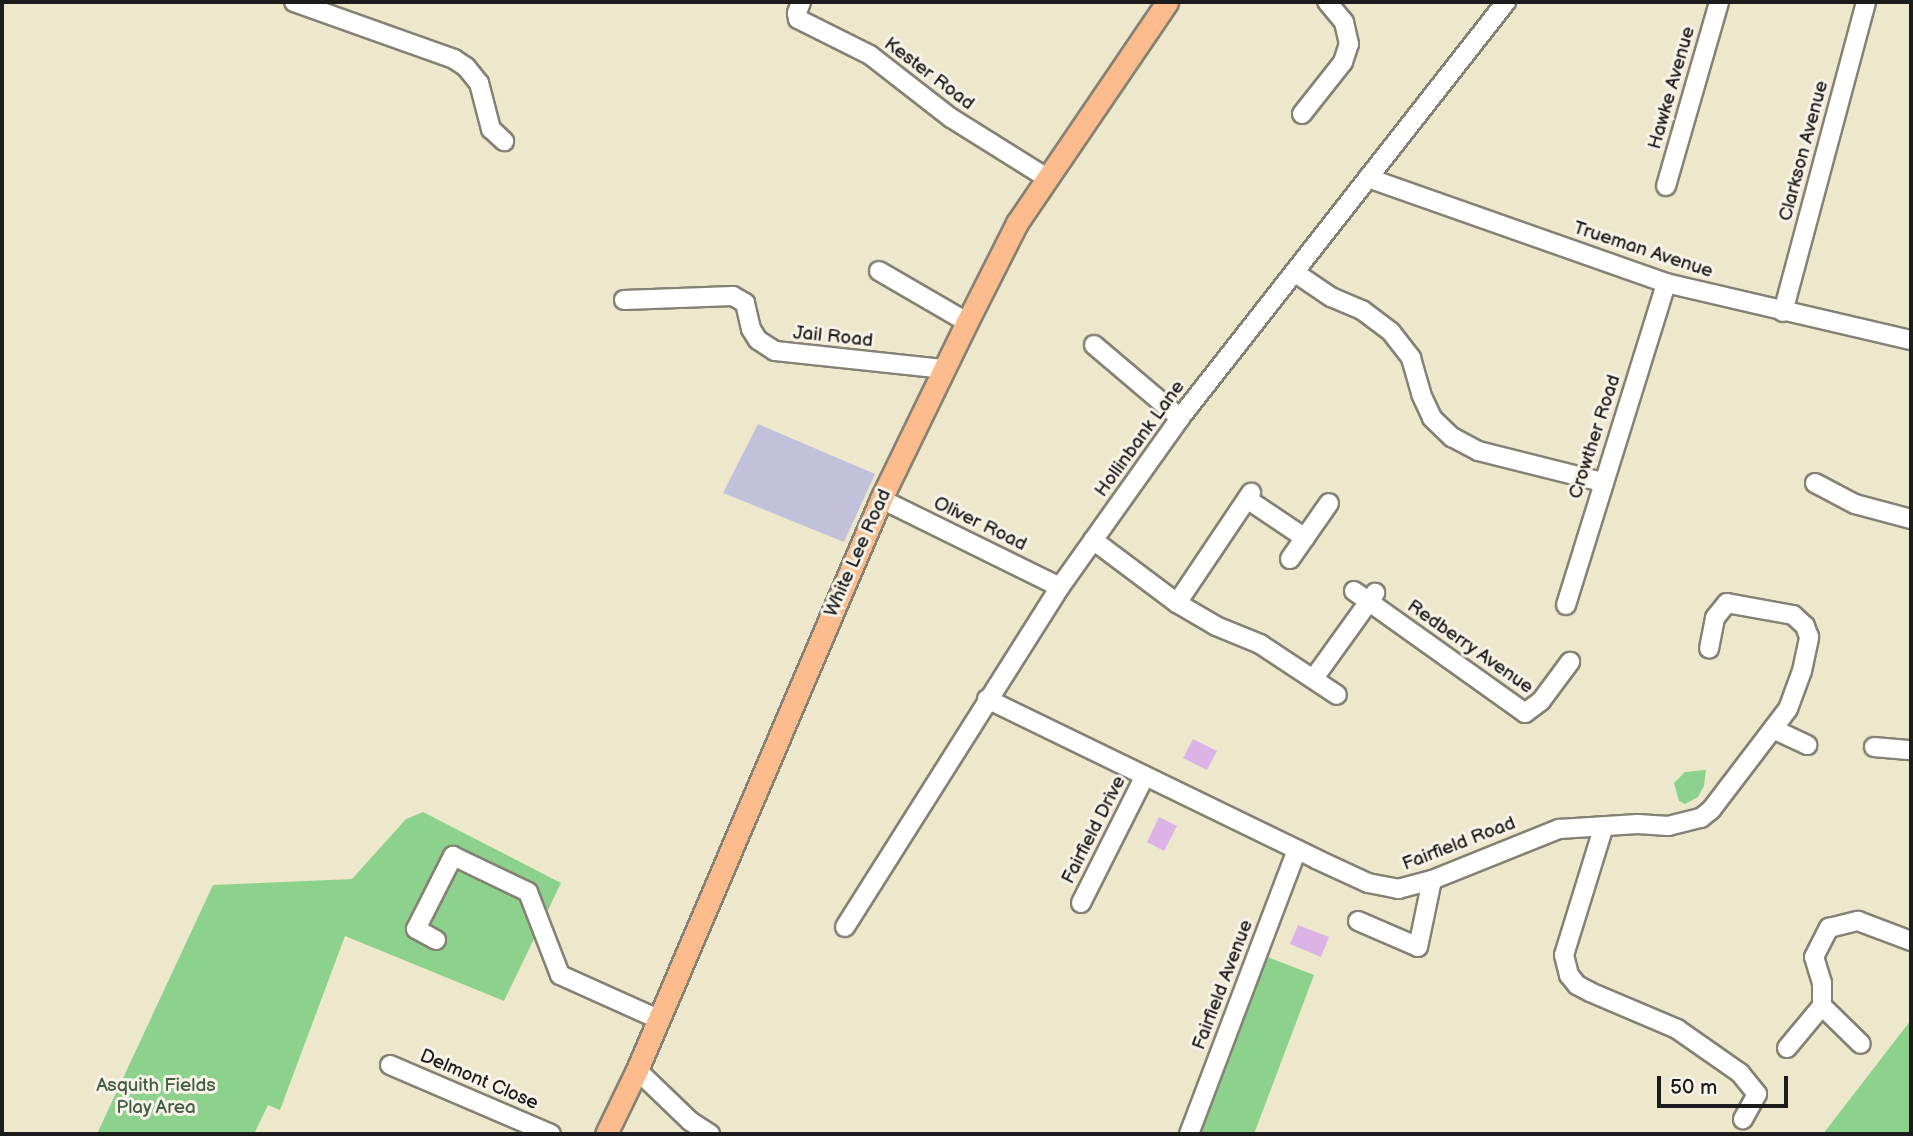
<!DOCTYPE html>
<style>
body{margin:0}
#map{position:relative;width:1913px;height:1136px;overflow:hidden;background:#ede7cc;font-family:"Balsamiq Sans",sans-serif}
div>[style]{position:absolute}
.industrial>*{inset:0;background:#c2c1dc}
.green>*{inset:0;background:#8dd28c}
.building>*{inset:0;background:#dcb3e6}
.roads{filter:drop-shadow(2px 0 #848274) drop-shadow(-2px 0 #848274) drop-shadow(0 2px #848274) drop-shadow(0 -2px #848274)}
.minor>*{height:18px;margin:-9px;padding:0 9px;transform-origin:9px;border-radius:9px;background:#fff}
.major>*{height:21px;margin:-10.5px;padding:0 10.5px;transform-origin:10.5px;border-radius:10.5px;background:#fbbb8d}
span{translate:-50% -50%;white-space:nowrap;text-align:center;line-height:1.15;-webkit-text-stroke:6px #f7f3e8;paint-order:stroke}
.street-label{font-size:19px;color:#1c1c1c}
.park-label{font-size:19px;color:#445c43}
.frame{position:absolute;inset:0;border:4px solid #1c1c1c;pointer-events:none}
.scale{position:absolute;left:1657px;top:1076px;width:131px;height:32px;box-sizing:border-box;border:4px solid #1c1c1c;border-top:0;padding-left:9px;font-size:21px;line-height:24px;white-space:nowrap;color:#1c1c1c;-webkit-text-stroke:5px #f7f3e8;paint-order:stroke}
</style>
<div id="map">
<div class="industrial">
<div style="clip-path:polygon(758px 424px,875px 474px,844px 542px,723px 493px)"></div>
</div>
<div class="green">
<div style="clip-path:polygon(1706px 770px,1704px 786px,1698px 797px,1685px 804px,1679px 801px,1674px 783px,1685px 772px)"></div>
<div style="clip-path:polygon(423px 812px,561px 883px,504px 1001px,345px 936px,280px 1110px,268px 1105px,254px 1134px,97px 1134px,213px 885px,352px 879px,406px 819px)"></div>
<div style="clip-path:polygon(1265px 956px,1314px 975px,1254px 1134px,1195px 1134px)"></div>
<div style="clip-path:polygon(1911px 1020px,1911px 1134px,1823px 1134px)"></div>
</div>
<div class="building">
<div style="clip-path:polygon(1193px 739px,1217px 751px,1207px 770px,1183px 758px)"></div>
<div style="clip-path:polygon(1159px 817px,1177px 826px,1164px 851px,1147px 842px)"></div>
<div style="clip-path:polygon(1298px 925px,1329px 937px,1321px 957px,1290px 944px)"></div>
</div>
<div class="roads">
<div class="minor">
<div style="left:294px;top:2px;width:170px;rotate:19.6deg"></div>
<div style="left:454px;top:59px;width:14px;rotate:34deg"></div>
<div style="left:466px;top:67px;width:21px;rotate:51deg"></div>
<div style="left:479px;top:83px;width:48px;rotate:75.4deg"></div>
<div style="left:491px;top:129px;width:18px;rotate:43deg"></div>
<div style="left:801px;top:2px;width:12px;rotate:110deg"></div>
<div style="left:797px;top:13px;width:6px;rotate:81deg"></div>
<div style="left:798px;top:19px;width:80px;rotate:26.6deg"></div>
<div style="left:870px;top:55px;width:103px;rotate:37.9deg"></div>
<div style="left:951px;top:118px;width:113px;rotate:32deg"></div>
<div style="left:1302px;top:114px;width:66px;rotate:-51.7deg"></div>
<div style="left:1343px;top:62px;width:19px;rotate:-72deg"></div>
<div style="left:1349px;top:44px;width:23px;rotate:-103deg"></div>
<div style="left:1344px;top:22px;width:26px;rotate:-130deg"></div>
<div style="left:1368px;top:178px;width:316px;rotate:19.4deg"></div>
<div style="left:1666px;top:283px;width:252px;rotate:13.1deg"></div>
<div style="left:1666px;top:186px;width:191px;rotate:-73.9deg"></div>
<div style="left:879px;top:271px;width:102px;rotate:30.1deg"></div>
<div style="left:1294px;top:272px;width:45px;rotate:34deg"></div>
<div style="left:1331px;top:297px;width:34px;rotate:23deg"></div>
<div style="left:1362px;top:310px;width:36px;rotate:37deg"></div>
<div style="left:1391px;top:332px;width:33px;rotate:52deg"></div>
<div style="left:1411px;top:358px;width:37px;rotate:74deg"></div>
<div style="left:1421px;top:394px;width:26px;rotate:65deg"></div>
<div style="left:1432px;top:418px;width:28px;rotate:44deg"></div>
<div style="left:1452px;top:437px;width:30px;rotate:28deg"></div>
<div style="left:1478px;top:451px;width:128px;rotate:14deg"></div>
<div style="left:624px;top:300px;width:109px;rotate:-2.1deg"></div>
<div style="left:733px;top:296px;width:14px;rotate:30deg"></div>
<div style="left:745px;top:303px;width:27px;rotate:77deg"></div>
<div style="left:751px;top:329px;width:13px;rotate:58deg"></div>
<div style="left:758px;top:340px;width:20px;rotate:33deg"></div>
<div style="left:775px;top:351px;width:169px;rotate:6.1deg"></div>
<div style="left:1783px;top:312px;width:321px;rotate:-75deg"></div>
<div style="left:1094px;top:345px;width:113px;rotate:40.3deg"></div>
<div style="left:1815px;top:483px;width:45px;rotate:27.7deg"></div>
<div style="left:1855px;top:504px;width:58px;rotate:15deg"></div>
<div style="left:881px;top:499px;width:199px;rotate:26.2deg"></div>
<div style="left:1247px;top:499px;width:70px;rotate:33.9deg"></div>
<div style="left:1093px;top:540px;width:105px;rotate:36.9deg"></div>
<div style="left:1177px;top:603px;width:45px;rotate:30.5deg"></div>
<div style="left:1216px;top:626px;width:48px;rotate:22.2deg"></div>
<div style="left:1260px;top:644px;width:92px;rotate:33.5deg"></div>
<div style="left:1290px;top:559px;width:68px;rotate:-55.1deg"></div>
<div style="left:1354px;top:591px;width:210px;rotate:35.5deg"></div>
<div style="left:1525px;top:713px;width:20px;rotate:-37deg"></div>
<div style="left:1541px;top:701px;width:49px;rotate:-53.4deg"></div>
<div style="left:1177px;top:603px;width:133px;rotate:-56.1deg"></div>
<div style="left:1566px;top:605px;width:337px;rotate:-72.7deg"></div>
<div style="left:1314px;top:678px;width:105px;rotate:-54.3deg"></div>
<div style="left:987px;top:699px;width:366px;rotate:25.9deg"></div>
<div style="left:1316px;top:859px;width:57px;rotate:24.8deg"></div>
<div style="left:1368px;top:883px;width:31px;rotate:11deg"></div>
<div style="left:1398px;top:889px;width:35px;rotate:-15deg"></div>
<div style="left:1432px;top:880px;width:137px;rotate:-21.9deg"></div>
<div style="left:1559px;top:829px;width:79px;rotate:-3.6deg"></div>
<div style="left:1638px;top:824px;width:30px;rotate:4deg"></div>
<div style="left:1668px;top:826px;width:34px;rotate:-14deg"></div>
<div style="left:1701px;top:818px;width:13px;rotate:-39deg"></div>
<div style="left:1711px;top:810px;width:127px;rotate:-52.7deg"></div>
<div style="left:1788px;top:709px;width:40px;rotate:-69.8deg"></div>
<div style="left:1802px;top:671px;width:35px;rotate:-78deg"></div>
<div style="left:1809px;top:637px;width:12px;rotate:-110deg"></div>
<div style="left:1805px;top:626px;width:16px;rotate:-137deg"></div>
<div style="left:1793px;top:615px;width:67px;rotate:-169.7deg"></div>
<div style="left:1727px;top:603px;width:19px;rotate:129deg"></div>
<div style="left:1715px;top:618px;width:31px;rotate:101deg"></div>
<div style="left:1773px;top:729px;width:38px;rotate:25deg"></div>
<div style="left:1874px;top:747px;width:37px;rotate:5deg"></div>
<div style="left:1603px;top:829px;width:132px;rotate:107.2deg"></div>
<div style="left:1564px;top:955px;width:21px;rotate:76deg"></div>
<div style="left:1569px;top:975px;width:13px;rotate:51deg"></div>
<div style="left:1577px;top:985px;width:15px;rotate:28deg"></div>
<div style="left:1590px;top:992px;width:95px;rotate:23deg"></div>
<div style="left:1677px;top:1029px;width:77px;rotate:34.9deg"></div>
<div style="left:1740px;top:1073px;width:27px;rotate:51deg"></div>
<div style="left:1757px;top:1094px;width:29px;rotate:119deg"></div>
<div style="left:1081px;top:903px;width:142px;rotate:-63.3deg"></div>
<div style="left:1358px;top:921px;width:65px;rotate:23.4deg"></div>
<div style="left:1418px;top:947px;width:68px;rotate:-78.2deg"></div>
<div style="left:845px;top:927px;width:402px;rotate:-57.7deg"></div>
<div style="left:1060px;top:587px;width:207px;rotate:-54.6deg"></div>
<div style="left:1180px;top:418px;width:529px;rotate:-51.92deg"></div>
<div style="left:436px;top:940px;width:23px;rotate:-151deg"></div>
<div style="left:416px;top:929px;width:82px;rotate:-63.1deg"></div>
<div style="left:453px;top:856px;width:83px;rotate:25.6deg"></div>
<div style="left:528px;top:892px;width:89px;rotate:68.9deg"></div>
<div style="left:560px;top:975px;width:107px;rotate:24.2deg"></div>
<div style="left:1822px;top:1006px;width:54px;rotate:44.3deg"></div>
<div style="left:1787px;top:1048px;width:55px;rotate:-50.2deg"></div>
<div style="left:1822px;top:1006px;width:23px;rotate:-90deg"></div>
<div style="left:1822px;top:983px;width:27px;rotate:-107deg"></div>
<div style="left:1814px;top:957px;width:33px;rotate:-63deg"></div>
<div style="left:1829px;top:928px;width:30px;rotate:-14deg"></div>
<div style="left:1858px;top:921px;width:57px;rotate:20.7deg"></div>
<div style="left:390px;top:1065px;width:175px;rotate:23.2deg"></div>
<div style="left:637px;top:1070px;width:74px;rotate:43.9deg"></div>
<div style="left:690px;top:1121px;width:24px;rotate:33deg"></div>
<div style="left:1189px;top:1134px;width:304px;rotate:-69.2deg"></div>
</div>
<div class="major">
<div style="left:606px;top:1134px;width:71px;rotate:-64.2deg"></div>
<div style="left:637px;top:1070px;width:621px;rotate:-66.86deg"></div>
<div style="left:881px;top:499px;width:197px;rotate:-64.1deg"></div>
<div style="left:967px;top:322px;width:111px;rotate:-63.2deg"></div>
<div style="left:1017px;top:223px;width:267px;rotate:-55.8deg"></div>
</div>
</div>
<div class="street-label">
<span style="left:929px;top:74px;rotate:37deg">Kester Road</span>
<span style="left:1672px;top:88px;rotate:-74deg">Hawke Avenue</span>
<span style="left:1804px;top:151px;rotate:-75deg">Clarkson Avenue</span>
<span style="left:1643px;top:250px;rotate:18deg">Trueman Avenue</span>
<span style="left:833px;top:337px;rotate:6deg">Jail Road</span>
<span style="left:1595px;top:437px;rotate:-72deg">Crowther Road</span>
<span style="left:1140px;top:439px;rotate:-54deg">Hollinbank Lane</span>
<span style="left:980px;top:524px;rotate:26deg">Oliver Road</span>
<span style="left:858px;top:553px;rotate:-66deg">White Lee Road</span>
<span style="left:1470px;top:647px;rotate:35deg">Redberry Avenue</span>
<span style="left:1094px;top:830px;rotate:-63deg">Fairfield Drive</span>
<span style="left:1459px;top:844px;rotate:-21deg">Fairfield Road</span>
<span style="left:1223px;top:985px;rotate:-69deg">Fairfield Avenue</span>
<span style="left:479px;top:1080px;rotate:23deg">Delmont Close</span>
</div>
<div class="park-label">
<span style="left:156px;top:1097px">Asquith Fields<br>Play Area</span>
</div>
<div class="frame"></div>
<div class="scale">50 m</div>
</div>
